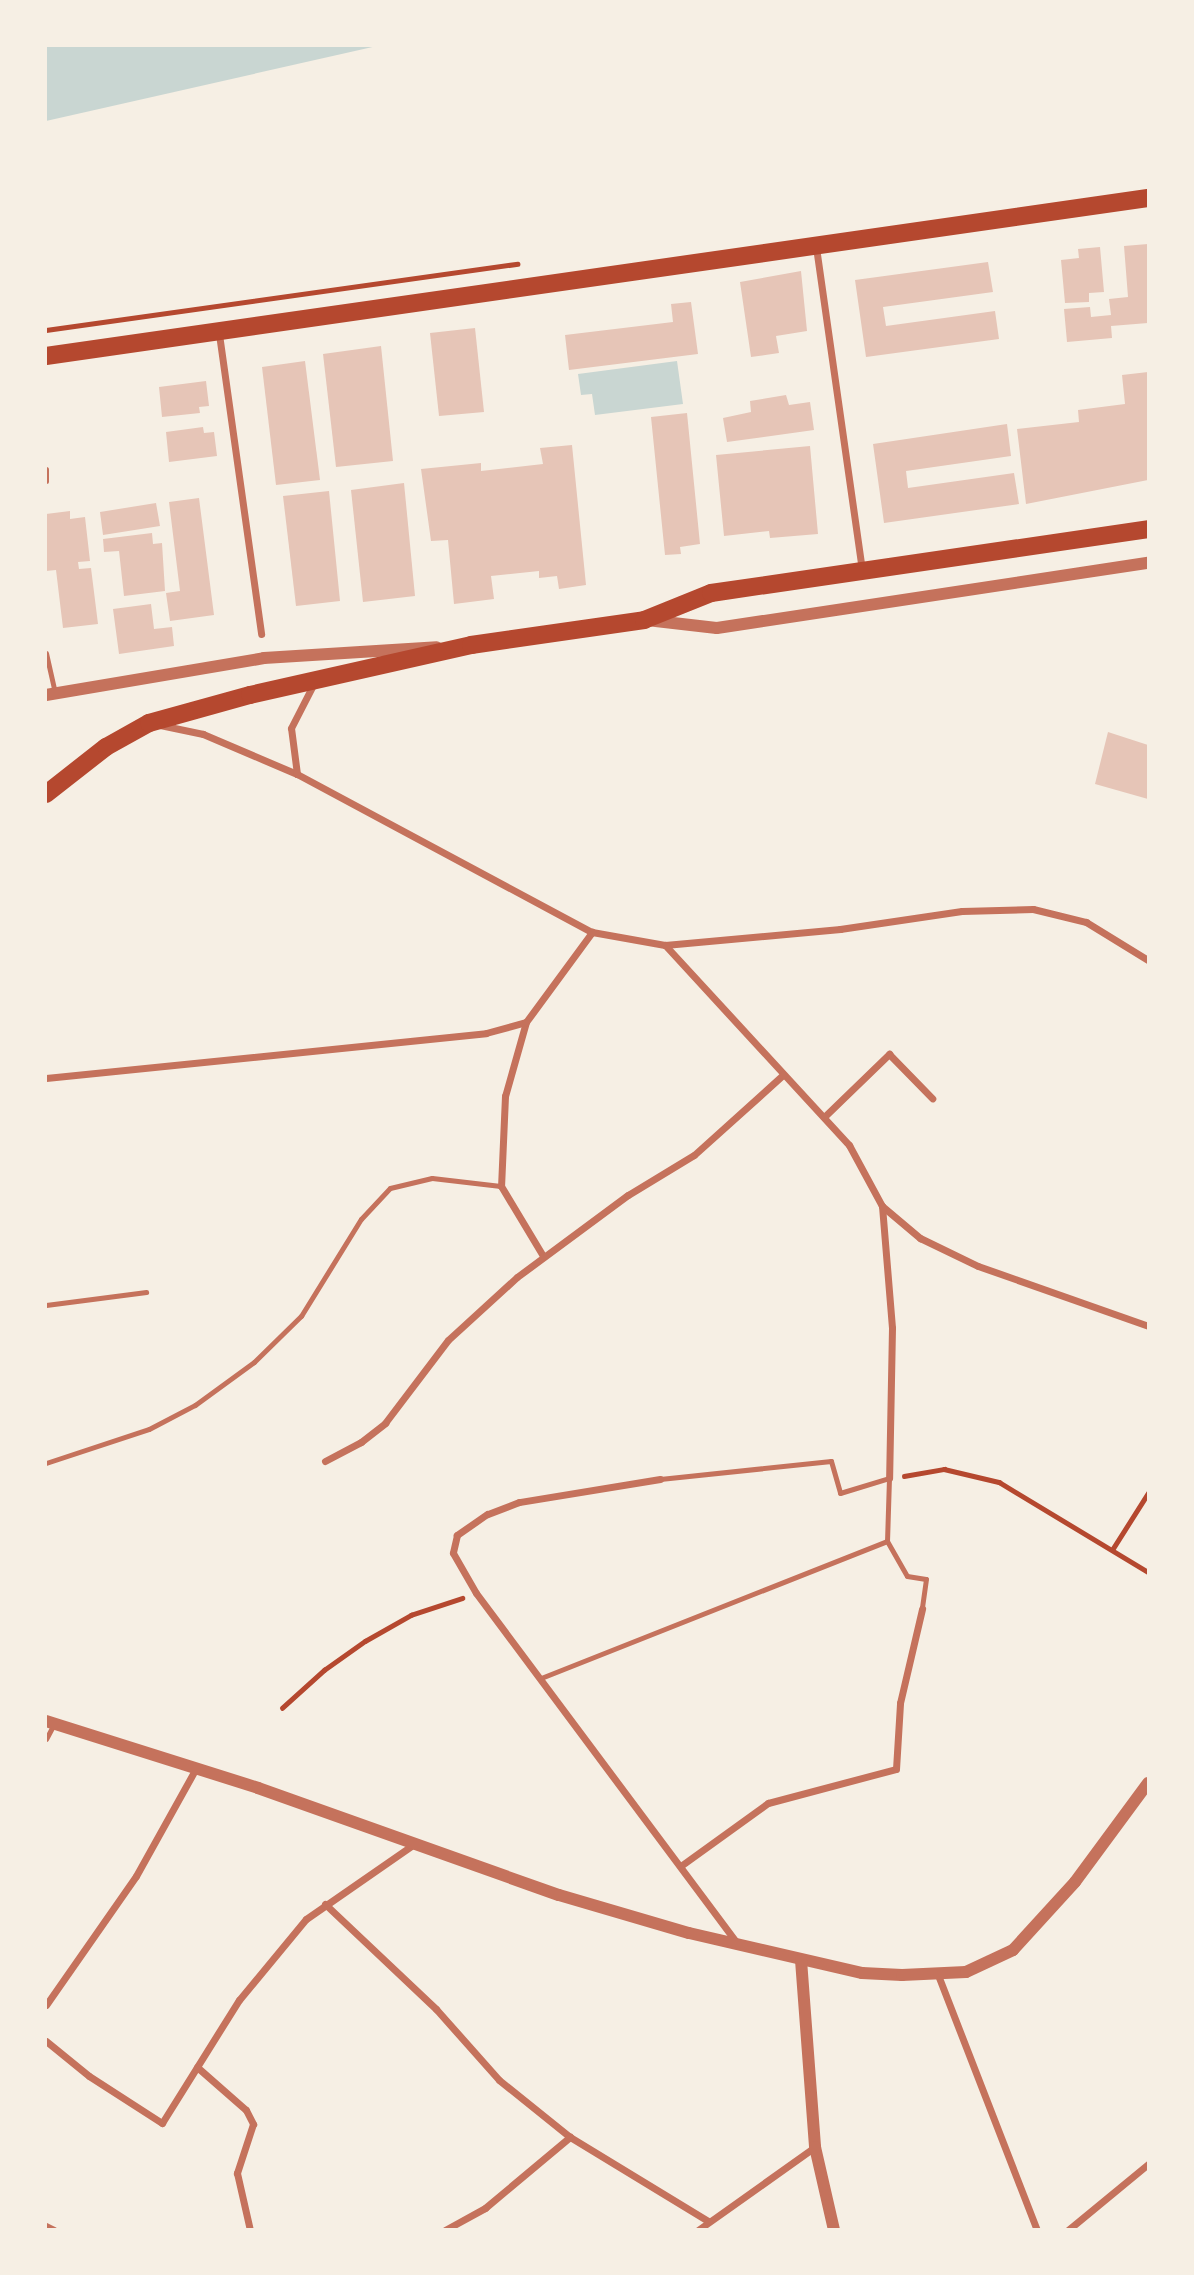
<!DOCTYPE html>
<style>
body{margin:0}
#map{position:relative;width:1194px;height:2275px;overflow:hidden;background:#f6efe4;font-family:Manrope,sans-serif}
div>[style]{position:absolute}
.water>*{inset:0;background:#c9d6d2}
.building>*{inset:0;background:#e6c5b7}
.path>*{height:4.5px;margin:-2.25px;padding:0 2.25px;transform-origin:2.25px;border-radius:2.25px;background:#b5482f}
.service>*{height:5px;margin:-2.5px;padding:0 2.5px;transform-origin:2.5px;border-radius:2.5px;background:#c5725c}
.minor>*{height:7px;margin:-3.5px;padding:0 3.5px;transform-origin:3.5px;border-radius:3.5px;background:#c5725c}
.tertiary>*{height:12px;margin:-6px;padding:0 6px;transform-origin:6px;border-radius:6px;background:#c5725c}
.primary>*{height:18px;margin:-9px;padding:0 9px;transform-origin:9px;border-radius:9px;background:#b5482f}
span{translate:-50% -50%;white-space:nowrap;text-align:center;line-height:1.15;-webkit-text-stroke:7px #f6efe4;paint-order:stroke}
.frame{position:absolute;inset:0;border:47px solid #f6efe4;pointer-events:none}
</style>
<div id="map">
<div class="water">
<div style="clip-path:polygon(46px 46px,377px 46px,46px 121px)"></div>
<div style="clip-path:polygon(677px 361px,683px 404px,595px 415px,592px 394px,581px 395px,578px 374px)"></div>
</div>
<div class="building">
<div style="clip-path:polygon(1148px 244px,1148px 323px,1111px 326px,1112px 338px,1067px 342px,1064px 309px,1090px 307px,1091px 317px,1111px 315px,1109px 299px,1128px 297px,1124px 246px)"></div>
<div style="clip-path:polygon(1100px 247px,1104px 292px,1089px 293px,1089px 302px,1065px 303px,1061px 260px,1079px 258px,1078px 249px)"></div>
<div style="clip-path:polygon(988px 262px,993px 292px,883px 307px,886px 326px,995px 311px,999px 339px,866px 357px,855px 280px)"></div>
<div style="clip-path:polygon(801px 271px,807px 331px,776px 336px,779px 353px,751px 357px,740px 282px)"></div>
<div style="clip-path:polygon(691px 302px,698px 354px,569px 370px,565px 335px,673px 322px,671px 304px)"></div>
<div style="clip-path:polygon(475px 328px,484px 412px,439px 416px,430px 333px)"></div>
<div style="clip-path:polygon(381px 346px,393px 461px,336px 467px,323px 354px)"></div>
<div style="clip-path:polygon(305px 361px,320px 480px,276px 485px,262px 367px)"></div>
<div style="clip-path:polygon(1148px 372px,1148px 480px,1026px 504px,1017px 429px,1079px 422px,1078px 410px,1125px 404px,1122px 375px)"></div>
<div style="clip-path:polygon(206px 381px,209px 406px,199px 407px,200px 413px,162px 417px,159px 387px)"></div>
<div style="clip-path:polygon(786px 395px,789px 405px,810px 402px,814px 430px,727px 442px,723px 418px,751px 412px,750px 401px)"></div>
<div style="clip-path:polygon(687px 413px,700px 544px,680px 547px,681px 554px,665px 555px,651px 417px)"></div>
<div style="clip-path:polygon(1007px 424px,1011px 456px,906px 471px,908px 488px,1014px 473px,1019px 504px,884px 523px,873px 444px)"></div>
<div style="clip-path:polygon(203px 427px,204px 433px,214px 432px,217px 456px,169px 462px,166px 432px)"></div>
<div style="clip-path:polygon(572px 445px,586px 585px,559px 589px,557px 576px,539px 578px,539px 571px,491px 576px,494px 599px,454px 604px,448px 540px,431px 541px,421px 469px,481px 463px,481px 471px,543px 464px,540px 448px)"></div>
<div style="clip-path:polygon(810px 446px,818px 534px,770px 538px,769px 531px,724px 536px,716px 455px)"></div>
<div style="clip-path:polygon(404px 483px,415px 596px,363px 602px,351px 490px)"></div>
<div style="clip-path:polygon(329px 491px,340px 601px,296px 606px,283px 496px)"></div>
<div style="clip-path:polygon(199px 498px,214px 615px,170px 621px,166px 593px,180px 591px,169px 502px)"></div>
<div style="clip-path:polygon(156px 503px,160px 526px,103px 535px,100px 512px)"></div>
<div style="clip-path:polygon(70px 511px,70px 519px,85px 517px,90px 561px,78px 562px,79px 569px,91px 568px,98px 624px,63px 628px,56px 570px,46px 571px,46px 514px)"></div>
<div style="clip-path:polygon(152px 533px,153px 544px,162px 543px,165px 591px,124px 596px,119px 551px,104px 552px,103px 539px)"></div>
<div style="clip-path:polygon(151px 604px,154px 629px,172px 627px,174px 646px,119px 654px,113px 609px)"></div>
<div style="clip-path:polygon(1108px 732px,1148px 745px,1148px 799px,1095px 784px)"></div>
</div>
<div class="path">
<div style="left:46px;top:330px;width:476px;rotate:-8deg"></div>
<div style="left:904px;top:1476px;width:41px;rotate:-9.9deg"></div>
<div style="left:944px;top:1469px;width:57px;rotate:13.3deg"></div>
<div style="left:999px;top:1482px;width:174px;rotate:31.1deg"></div>
<div style="left:1112px;top:1550px;width:67px;rotate:-57.7deg"></div>
<div style="left:282px;top:1708px;width:57px;rotate:-42.1deg"></div>
<div style="left:324px;top:1670px;width:50px;rotate:-35.3deg"></div>
<div style="left:365px;top:1641px;width:53px;rotate:-29.5deg"></div>
<div style="left:411px;top:1615px;width:54px;rotate:-18.4deg"></div>
</div>
<div class="service">
<div style="left:46px;top:469px;width:12px;rotate:90deg"></div>
<div style="left:46px;top:653px;width:41px;rotate:77.3deg"></div>
<div style="left:46px;top:1305px;width:101px;rotate:-7.4deg"></div>
<div style="left:46px;top:1463px;width:108px;rotate:-18.3deg"></div>
<div style="left:149px;top:1429px;width:52px;rotate:-27.6deg"></div>
<div style="left:195px;top:1405px;width:73px;rotate:-36.1deg"></div>
<div style="left:254px;top:1362px;width:66px;rotate:-44.4deg"></div>
<div style="left:301px;top:1316px;width:114px;rotate:-58.3deg"></div>
<div style="left:361px;top:1219px;width:42px;rotate:-46.9deg"></div>
<div style="left:390px;top:1188px;width:43px;rotate:-13.4deg"></div>
<div style="left:432px;top:1178px;width:69px;rotate:6.6deg"></div>
<div style="left:660px;top:1479px;width:172px;rotate:-6deg"></div>
<div style="left:831px;top:1461px;width:33px;rotate:74deg"></div>
<div style="left:840px;top:1493px;width:51px;rotate:-17deg"></div>
<div style="left:889px;top:1478px;width:63px;rotate:91.8deg"></div>
<div style="left:887px;top:1541px;width:40px;rotate:60.3deg"></div>
<div style="left:907px;top:1576px;width:19px;rotate:9deg"></div>
<div style="left:926px;top:1579px;width:30px;rotate:98deg"></div>
<div style="left:541px;top:1678px;width:372px;rotate:-21.6deg"></div>
<div style="left:46px;top:1739px;width:17px;rotate:-62deg"></div>
</div>
<div class="minor">
<div style="left:816px;top:247px;width:327px;rotate:81.9deg"></div>
<div style="left:219px;top:334px;width:303px;rotate:82deg"></div>
<div style="left:160px;top:725px;width:44px;rotate:11.8deg"></div>
<div style="left:203px;top:734px;width:102px;rotate:23.1deg"></div>
<div style="left:297px;top:774px;width:335px;rotate:28.2deg"></div>
<div style="left:592px;top:932px;width:74px;rotate:10.1deg"></div>
<div style="left:665px;top:945px;width:176px;rotate:-5.2deg"></div>
<div style="left:840px;top:929px;width:123px;rotate:-8.4deg"></div>
<div style="left:962px;top:911px;width:71px;rotate:-1.6deg"></div>
<div style="left:1033px;top:909px;width:55px;rotate:13.8deg"></div>
<div style="left:1086px;top:922px;width:73px;rotate:31.5deg"></div>
<div style="left:297px;top:774px;width:46px;rotate:-97.4deg"></div>
<div style="left:291px;top:728px;width:51px;rotate:-62.9deg"></div>
<div style="left:665px;top:945px;width:272px;rotate:47.4deg"></div>
<div style="left:849px;top:1145px;width:69px;rotate:61.6deg"></div>
<div style="left:882px;top:1206px;width:50px;rotate:40.1deg"></div>
<div style="left:920px;top:1238px;width:64px;rotate:25.8deg"></div>
<div style="left:978px;top:1266px;width:180px;rotate:19.4deg"></div>
<div style="left:526px;top:1022px;width:77px;rotate:105.8deg"></div>
<div style="left:505px;top:1096px;width:90px;rotate:92.5deg"></div>
<div style="left:501px;top:1186px;width:82px;rotate:59deg"></div>
<div style="left:46px;top:1078px;width:442px;rotate:-5.8deg"></div>
<div style="left:486px;top:1033px;width:41px;rotate:-15.4deg"></div>
<div style="left:526px;top:1022px;width:112px;rotate:-53.7deg"></div>
<div style="left:824px;top:1117px;width:91px;rotate:-44.1deg"></div>
<div style="left:889px;top:1054px;width:62px;rotate:45.7deg"></div>
<div style="left:882px;top:1206px;width:122px;rotate:85.3deg"></div>
<div style="left:892px;top:1328px;width:150px;rotate:91.1deg"></div>
<div style="left:325px;top:1461px;width:41px;rotate:-27.8deg"></div>
<div style="left:361px;top:1442px;width:31px;rotate:-38deg"></div>
<div style="left:385px;top:1423px;width:104px;rotate:-52.8deg"></div>
<div style="left:448px;top:1340px;width:93px;rotate:-42.4deg"></div>
<div style="left:517px;top:1277px;width:138px;rotate:-36.5deg"></div>
<div style="left:628px;top:1195px;width:77px;rotate:-31.2deg"></div>
<div style="left:694px;top:1155px;width:120px;rotate:-42deg"></div>
<div style="left:660px;top:1479px;width:143px;rotate:170.7deg"></div>
<div style="left:519px;top:1502px;width:34px;rotate:159deg"></div>
<div style="left:487px;top:1514px;width:37px;rotate:145deg"></div>
<div style="left:457px;top:1535px;width:18px;rotate:103deg"></div>
<div style="left:453px;top:1553px;width:46px;rotate:60.1deg"></div>
<div style="left:476px;top:1593px;width:438px;rotate:53.3deg"></div>
<div style="left:682px;top:1865px;width:106px;rotate:-35.8deg"></div>
<div style="left:768px;top:1803px;width:132px;rotate:-14.9deg"></div>
<div style="left:896px;top:1769px;width:66px;rotate:-86.5deg"></div>
<div style="left:900px;top:1703px;width:97px;rotate:-76.8deg"></div>
<div style="left:325px;top:1904px;width:153px;rotate:43.4deg"></div>
<div style="left:436px;top:2009px;width:95px;rotate:48.4deg"></div>
<div style="left:499px;top:2080px;width:91px;rotate:38.8deg"></div>
<div style="left:570px;top:2137px;width:162px;rotate:31.3deg"></div>
<div style="left:938px;top:1975px;width:274px;rotate:68.8deg"></div>
<div style="left:46px;top:2005px;width:157px;rotate:-55.1deg"></div>
<div style="left:136px;top:1876px;width:124px;rotate:-60.9deg"></div>
<div style="left:46px;top:2041px;width:55px;rotate:39.1deg"></div>
<div style="left:89px;top:2076px;width:87px;rotate:32.8deg"></div>
<div style="left:162px;top:2123px;width:145px;rotate:-58deg"></div>
<div style="left:239px;top:2000px;width:105px;rotate:-50.4deg"></div>
<div style="left:306px;top:1919px;width:130px;rotate:-34.7deg"></div>
<div style="left:197px;top:2067px;width:65px;rotate:41.3deg"></div>
<div style="left:246px;top:2110px;width:16px;rotate:63deg"></div>
<div style="left:253px;top:2124px;width:52px;rotate:108.1deg"></div>
<div style="left:237px;top:2173px;width:58px;rotate:77.2deg"></div>
<div style="left:46px;top:2226px;width:9px;rotate:27deg"></div>
<div style="left:445px;top:2230px;width:46px;rotate:-28.8deg"></div>
<div style="left:485px;top:2208px;width:111px;rotate:-39.9deg"></div>
<div style="left:698px;top:2230px;width:143px;rotate:-35.4deg"></div>
<div style="left:1068px;top:2230px;width:104px;rotate:-39.5deg"></div>
</div>
<div class="tertiary">
<div style="left:647px;top:620px;width:70px;rotate:6.5deg"></div>
<div style="left:717px;top:628px;width:436px;rotate:-8.6deg"></div>
<div style="left:46px;top:695px;width:221px;rotate:-9.6deg"></div>
<div style="left:264px;top:658px;width:173px;rotate:-3.6deg"></div>
<div style="left:46px;top:1721px;width:222px;rotate:17.5deg"></div>
<div style="left:258px;top:1788px;width:319px;rotate:19.6deg"></div>
<div style="left:559px;top:1895px;width:135px;rotate:16.3deg"></div>
<div style="left:689px;top:1933px;width:178px;rotate:13deg"></div>
<div style="left:862px;top:1973px;width:40px;rotate:2.9deg"></div>
<div style="left:902px;top:1975px;width:64px;rotate:-2.7deg"></div>
<div style="left:966px;top:1972px;width:52px;rotate:-25.1deg"></div>
<div style="left:1013px;top:1950px;width:92px;rotate:-47.6deg"></div>
<div style="left:1075px;top:1882px;width:123px;rotate:-53.6deg"></div>
<div style="left:801px;top:1960px;width:188px;rotate:85.7deg"></div>
<div style="left:815px;top:2147px;width:85px;rotate:77.1deg"></div>
</div>
<div class="primary">
<div style="left:46px;top:356px;width:1113px;rotate:-8.16deg"></div>
<div style="left:46px;top:794px;width:76px;rotate:-38.1deg"></div>
<div style="left:106px;top:747px;width:49px;rotate:-29.2deg"></div>
<div style="left:149px;top:723px;width:105px;rotate:-15.5deg"></div>
<div style="left:250px;top:695px;width:227px;rotate:-12.7deg"></div>
<div style="left:471px;top:645px;width:175px;rotate:-8.2deg"></div>
<div style="left:644px;top:620px;width:72px;rotate:-21.9deg"></div>
<div style="left:711px;top:593px;width:442px;rotate:-8.3deg"></div>
</div>
<div class="frame"></div>
</div>
